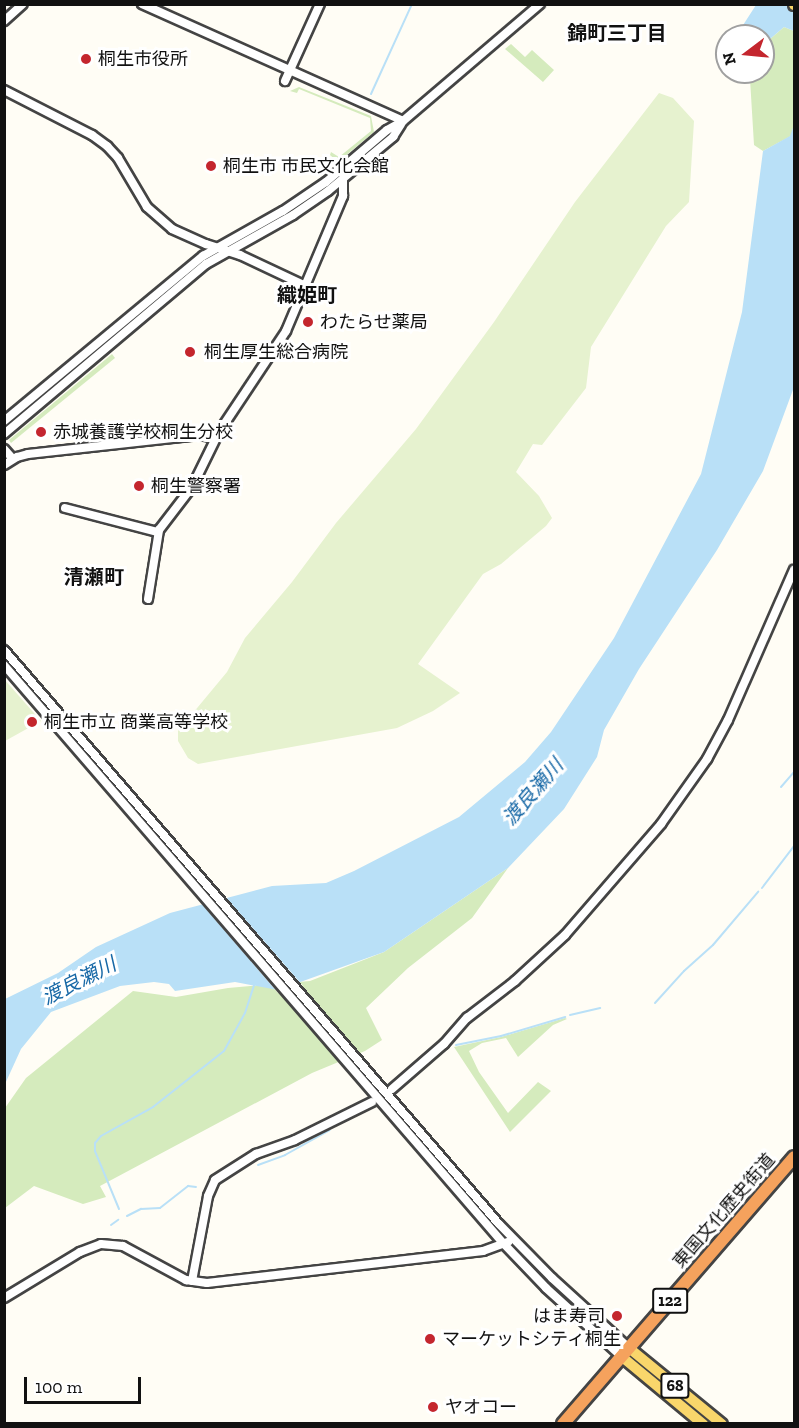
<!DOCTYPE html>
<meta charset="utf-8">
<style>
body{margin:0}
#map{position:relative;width:799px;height:1428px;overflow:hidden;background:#fffdf5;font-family:"Zilla Slab","Noto Sans JP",serif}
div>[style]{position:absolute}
.green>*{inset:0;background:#d5ebbd}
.pitch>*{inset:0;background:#e6f2cf}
.water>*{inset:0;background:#b9e0f7}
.pier>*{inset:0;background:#fffdf5}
.stream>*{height:2px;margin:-1px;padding:0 1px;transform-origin:1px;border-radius:1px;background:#b9e0f7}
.roads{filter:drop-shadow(2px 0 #444) drop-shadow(-2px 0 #444) drop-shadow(0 2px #444) drop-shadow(0 -2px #444)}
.minor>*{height:8px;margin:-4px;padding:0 4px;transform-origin:4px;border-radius:4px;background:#fff}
.major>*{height:10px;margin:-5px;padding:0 5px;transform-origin:5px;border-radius:5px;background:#f9d66b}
.highway>*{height:12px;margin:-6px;padding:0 6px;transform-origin:6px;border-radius:6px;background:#f5a25d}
.dots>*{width:16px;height:16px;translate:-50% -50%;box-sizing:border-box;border:3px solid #fff;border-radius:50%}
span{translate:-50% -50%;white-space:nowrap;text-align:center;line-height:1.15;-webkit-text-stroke:6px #fff;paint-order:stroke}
.shield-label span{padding:2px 4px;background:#fff;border:2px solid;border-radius:4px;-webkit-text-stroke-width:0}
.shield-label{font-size:16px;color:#111;font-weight:700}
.poi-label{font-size:18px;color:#111}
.left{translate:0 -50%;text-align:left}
.right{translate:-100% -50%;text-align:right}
.street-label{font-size:18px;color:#111}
.neighbourhood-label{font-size:20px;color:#111;font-weight:700}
.water-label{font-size:20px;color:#1768a6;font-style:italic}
.frame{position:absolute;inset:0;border:6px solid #111;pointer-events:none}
.north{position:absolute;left:715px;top:24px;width:60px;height:60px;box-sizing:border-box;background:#fff;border:2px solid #a0a0a0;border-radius:50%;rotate:254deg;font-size:16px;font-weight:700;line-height:24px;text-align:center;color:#111}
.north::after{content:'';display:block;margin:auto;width:21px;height:27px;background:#c4262e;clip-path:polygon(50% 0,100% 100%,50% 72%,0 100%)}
.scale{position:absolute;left:24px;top:1377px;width:117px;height:27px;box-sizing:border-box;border:3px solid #111;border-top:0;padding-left:8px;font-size:18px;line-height:21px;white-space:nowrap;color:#111;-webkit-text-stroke:4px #fff;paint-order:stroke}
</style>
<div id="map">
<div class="green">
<div style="clip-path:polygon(784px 27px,794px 31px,794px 125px,791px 136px,763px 151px,754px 145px,750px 79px,752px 72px,763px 72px,763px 45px)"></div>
<div style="clip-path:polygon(511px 44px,525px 57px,532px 50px,554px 70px,543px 82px,505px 49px)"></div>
<div style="clip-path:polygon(299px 87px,371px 116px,374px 132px,338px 162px,330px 155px,331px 152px,339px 157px,371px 131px,370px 118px,299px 89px,297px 93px,290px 91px)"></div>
<div style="clip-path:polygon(112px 354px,115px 358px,11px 443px,9px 440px)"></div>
<div style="clip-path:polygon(508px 868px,472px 918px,408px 968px,366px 1008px,382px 1040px,365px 1051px,312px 1073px,100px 1186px,106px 1197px,83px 1204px,34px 1186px,5px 1208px,5px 1108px,26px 1078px,133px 991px,176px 997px,228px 988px,310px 981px,384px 952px)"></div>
<div style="clip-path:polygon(565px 1018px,567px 1019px,553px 1025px,518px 1057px,506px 1038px,482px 1043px,469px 1051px,479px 1072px,508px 1113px,538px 1082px,551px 1091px,510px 1132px,454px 1047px,501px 1037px)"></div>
</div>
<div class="pitch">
<div style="clip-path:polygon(659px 93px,673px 98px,694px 121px,689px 202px,666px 226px,591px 347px,586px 388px,542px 445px,533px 444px,516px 472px,539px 496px,552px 518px,546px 526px,501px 564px,483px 574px,418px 664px,460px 693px,433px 711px,397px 728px,198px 764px,188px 758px,178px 741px,178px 731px,227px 672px,245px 638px,292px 582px,336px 523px,416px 429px,494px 322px,575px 202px)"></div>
<div style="clip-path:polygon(4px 679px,41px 721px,5px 741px,4px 741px)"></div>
</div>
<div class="water">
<div style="clip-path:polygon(756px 5px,794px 5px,794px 31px,784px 27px,763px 45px,763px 36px,736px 36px)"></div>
<div style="clip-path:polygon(794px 125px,794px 387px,763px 471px,717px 550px,639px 669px,604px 730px,597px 757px,564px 809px,508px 868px,384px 952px,278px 990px,235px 982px,175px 991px,169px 984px,154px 982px,120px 986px,51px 1012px,21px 1049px,5px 1084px,5px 999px,58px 973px,96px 947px,170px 913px,272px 886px,326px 883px,354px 871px,459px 817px,525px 762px,551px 732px,614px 638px,701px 474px,742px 312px,763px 151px,790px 136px)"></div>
</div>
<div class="pier">
<div style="clip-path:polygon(224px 895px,303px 986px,278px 993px,200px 902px)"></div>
</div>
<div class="stream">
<div style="left:371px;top:94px;width:99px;rotate:-65.5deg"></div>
<div style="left:781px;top:787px;width:20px;rotate:-49deg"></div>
<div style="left:762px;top:888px;width:53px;rotate:-52.7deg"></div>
<div style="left:655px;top:1003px;width:43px;rotate:-47.8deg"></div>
<div style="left:684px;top:971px;width:39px;rotate:-42deg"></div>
<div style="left:713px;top:945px;width:70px;rotate:-49.7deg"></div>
<div style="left:570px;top:1015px;width:31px;rotate:-13deg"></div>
<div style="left:456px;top:1045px;width:46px;rotate:-11.3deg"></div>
<div style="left:501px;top:1036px;width:67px;rotate:-16.5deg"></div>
<div style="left:258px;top:1165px;width:29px;rotate:-20deg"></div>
<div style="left:285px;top:1155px;width:51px;rotate:-29.1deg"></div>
<div style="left:119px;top:1209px;width:63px;rotate:-112.5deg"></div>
<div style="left:95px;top:1151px;width:8px;rotate:-90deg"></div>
<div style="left:95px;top:1143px;width:9px;rotate:-49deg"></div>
<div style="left:101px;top:1136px;width:60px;rotate:-29.1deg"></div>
<div style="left:153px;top:1107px;width:90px;rotate:-38.3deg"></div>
<div style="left:224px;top:1051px;width:43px;rotate:-61.1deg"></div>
<div style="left:245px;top:1013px;width:33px;rotate:-72deg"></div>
<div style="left:127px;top:1216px;width:16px;rotate:-27deg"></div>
<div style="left:141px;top:1209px;width:19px;rotate:-3deg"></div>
<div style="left:160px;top:1208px;width:36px;rotate:-38deg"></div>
<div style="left:188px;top:1186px;width:8px;rotate:7deg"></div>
<div style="left:111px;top:1225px;width:9px;rotate:-36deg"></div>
</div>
<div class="roads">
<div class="minor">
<div style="left:142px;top:4px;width:286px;rotate:24.1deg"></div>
<div style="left:4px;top:21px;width:25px;rotate:-42deg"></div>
<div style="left:285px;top:81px;width:85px;rotate:-65.6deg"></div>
<div style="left:4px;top:90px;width:99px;rotate:27.1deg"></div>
<div style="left:92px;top:135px;width:19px;rotate:36deg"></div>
<div style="left:107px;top:146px;width:16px;rotate:47deg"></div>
<div style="left:118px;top:158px;width:57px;rotate:59.4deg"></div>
<div style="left:147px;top:207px;width:33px;rotate:41deg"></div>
<div style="left:172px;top:229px;width:37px;rotate:24deg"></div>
<div style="left:206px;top:244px;width:36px;rotate:18deg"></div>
<div style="left:240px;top:255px;width:73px;rotate:25.2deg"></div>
<div style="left:4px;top:421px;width:259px;rotate:-39.7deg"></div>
<div style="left:203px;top:256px;width:92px;rotate:-29.4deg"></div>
<div style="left:283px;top:211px;width:52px;rotate:-34deg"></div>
<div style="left:326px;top:182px;width:80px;rotate:-40.4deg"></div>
<div style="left:387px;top:130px;width:18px;rotate:-29deg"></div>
<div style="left:403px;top:121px;width:180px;rotate:-40.5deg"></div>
<div style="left:4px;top:434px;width:264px;rotate:-40.1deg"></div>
<div style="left:206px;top:264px;width:100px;rotate:-29.4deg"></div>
<div style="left:293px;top:215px;width:42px;rotate:-34.4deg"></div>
<div style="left:328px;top:191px;width:85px;rotate:-39.7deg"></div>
<div style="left:393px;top:137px;width:15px;rotate:-58deg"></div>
<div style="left:4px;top:449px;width:13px;rotate:48deg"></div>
<div style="left:4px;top:465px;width:15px;rotate:-32deg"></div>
<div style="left:17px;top:457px;width:11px;rotate:-15deg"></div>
<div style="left:28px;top:454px;width:173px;rotate:-6.3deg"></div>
<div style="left:200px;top:435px;width:16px;rotate:11deg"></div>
<div style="left:65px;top:508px;width:95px;rotate:14.6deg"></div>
<div style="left:148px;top:599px;width:70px;rotate:-80.9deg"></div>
<div style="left:159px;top:530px;width:54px;rotate:-52.5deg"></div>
<div style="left:192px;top:487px;width:61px;rotate:-63.9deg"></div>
<div style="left:219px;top:432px;width:121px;rotate:-56.4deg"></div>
<div style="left:286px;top:331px;width:147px;rotate:-67.1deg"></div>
<div style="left:343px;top:196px;width:17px;rotate:-90deg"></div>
<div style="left:4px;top:650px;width:758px;rotate:49.23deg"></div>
<div style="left:499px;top:1224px;width:76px;rotate:45.5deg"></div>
<div style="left:552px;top:1278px;width:104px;rotate:42.3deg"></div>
<div style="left:4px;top:665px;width:765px;rotate:49.19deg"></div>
<div style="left:504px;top:1244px;width:61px;rotate:46.3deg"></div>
<div style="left:546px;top:1288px;width:101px;rotate:42.2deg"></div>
<div style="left:392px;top:1089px;width:69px;rotate:-40.9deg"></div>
<div style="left:444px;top:1044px;width:35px;rotate:-49deg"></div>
<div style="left:467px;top:1018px;width:61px;rotate:-37.6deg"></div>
<div style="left:515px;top:981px;width:68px;rotate:-42.6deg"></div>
<div style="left:565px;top:935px;width:147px;rotate:-49.1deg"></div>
<div style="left:661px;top:824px;width:80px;rotate:-54.7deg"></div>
<div style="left:707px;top:759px;width:44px;rotate:-61.7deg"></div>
<div style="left:728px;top:720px;width:164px;rotate:-66.3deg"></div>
<div style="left:192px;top:1281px;width:86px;rotate:-79.3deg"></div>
<div style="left:208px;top:1196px;width:17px;rotate:-66deg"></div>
<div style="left:215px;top:1180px;width:49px;rotate:-32.4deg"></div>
<div style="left:256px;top:1154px;width:41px;rotate:-19.7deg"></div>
<div style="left:295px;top:1140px;width:86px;rotate:-26.3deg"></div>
<div style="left:4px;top:1298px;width:89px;rotate:-31.2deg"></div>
<div style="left:80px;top:1252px;width:22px;rotate:-21deg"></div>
<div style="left:101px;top:1244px;width:22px;rotate:5deg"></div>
<div style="left:123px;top:1246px;width:72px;rotate:28.4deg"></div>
<div style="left:186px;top:1280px;width:21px;rotate:8deg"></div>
<div style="left:207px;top:1283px;width:278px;rotate:-6.6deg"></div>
<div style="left:483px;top:1251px;width:27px;rotate:-20deg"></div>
</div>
<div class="major">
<div style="left:794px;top:4px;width:1px;rotate:90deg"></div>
<div style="left:629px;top:1348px;width:120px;rotate:39.3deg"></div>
<div style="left:621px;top:1356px;width:107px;rotate:39.7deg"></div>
</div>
<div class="highway">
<div style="left:563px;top:1424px;width:353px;rotate:-49.1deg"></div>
</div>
</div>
<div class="dots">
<div style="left:86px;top:59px;background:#c4262e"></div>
<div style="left:211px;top:166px;background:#c4262e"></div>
<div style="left:308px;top:322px;background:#c4262e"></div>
<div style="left:190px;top:352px;background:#c4262e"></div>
<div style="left:41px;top:432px;background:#c4262e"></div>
<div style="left:139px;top:486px;background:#c4262e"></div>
<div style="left:32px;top:722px;background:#c4262e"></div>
<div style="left:617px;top:1316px;background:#c4262e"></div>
<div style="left:430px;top:1339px;background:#c4262e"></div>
<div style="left:433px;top:1407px;background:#c4262e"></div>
</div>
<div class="shield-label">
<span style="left:670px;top:1301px">122</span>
<span style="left:675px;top:1386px">68</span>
</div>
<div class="poi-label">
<span class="left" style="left:98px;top:59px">桐生市役所</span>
<span class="left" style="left:223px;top:166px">桐生市 市民文化会館</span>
<span class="left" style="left:320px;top:322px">わたらせ薬局</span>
<span class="left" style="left:204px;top:352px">桐生厚生総合病院</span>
<span class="left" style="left:53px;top:432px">赤城養護学校桐生分校</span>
<span class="left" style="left:151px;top:486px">桐生警察署</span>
<span class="left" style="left:44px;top:722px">桐生市立 商業高等学校</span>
<span class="right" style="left:605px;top:1316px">はま寿司</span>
<span class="left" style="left:442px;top:1339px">マーケットシティ桐生</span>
<span class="left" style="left:445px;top:1407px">ヤオコー</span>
</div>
<div class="street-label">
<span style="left:724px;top:1211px;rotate:-49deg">東国文化歴史街道</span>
</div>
<div class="neighbourhood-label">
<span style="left:617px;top:33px">錦町三丁目</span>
<span style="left:307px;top:295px">織姫町</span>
<span style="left:94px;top:577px">清瀬町</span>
</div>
<div class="water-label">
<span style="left:533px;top:792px;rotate:-49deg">渡良瀬川</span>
<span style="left:79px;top:981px;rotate:-27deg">渡良瀬川</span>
</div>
<div class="frame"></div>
<div class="north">N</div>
<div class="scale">100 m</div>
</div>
